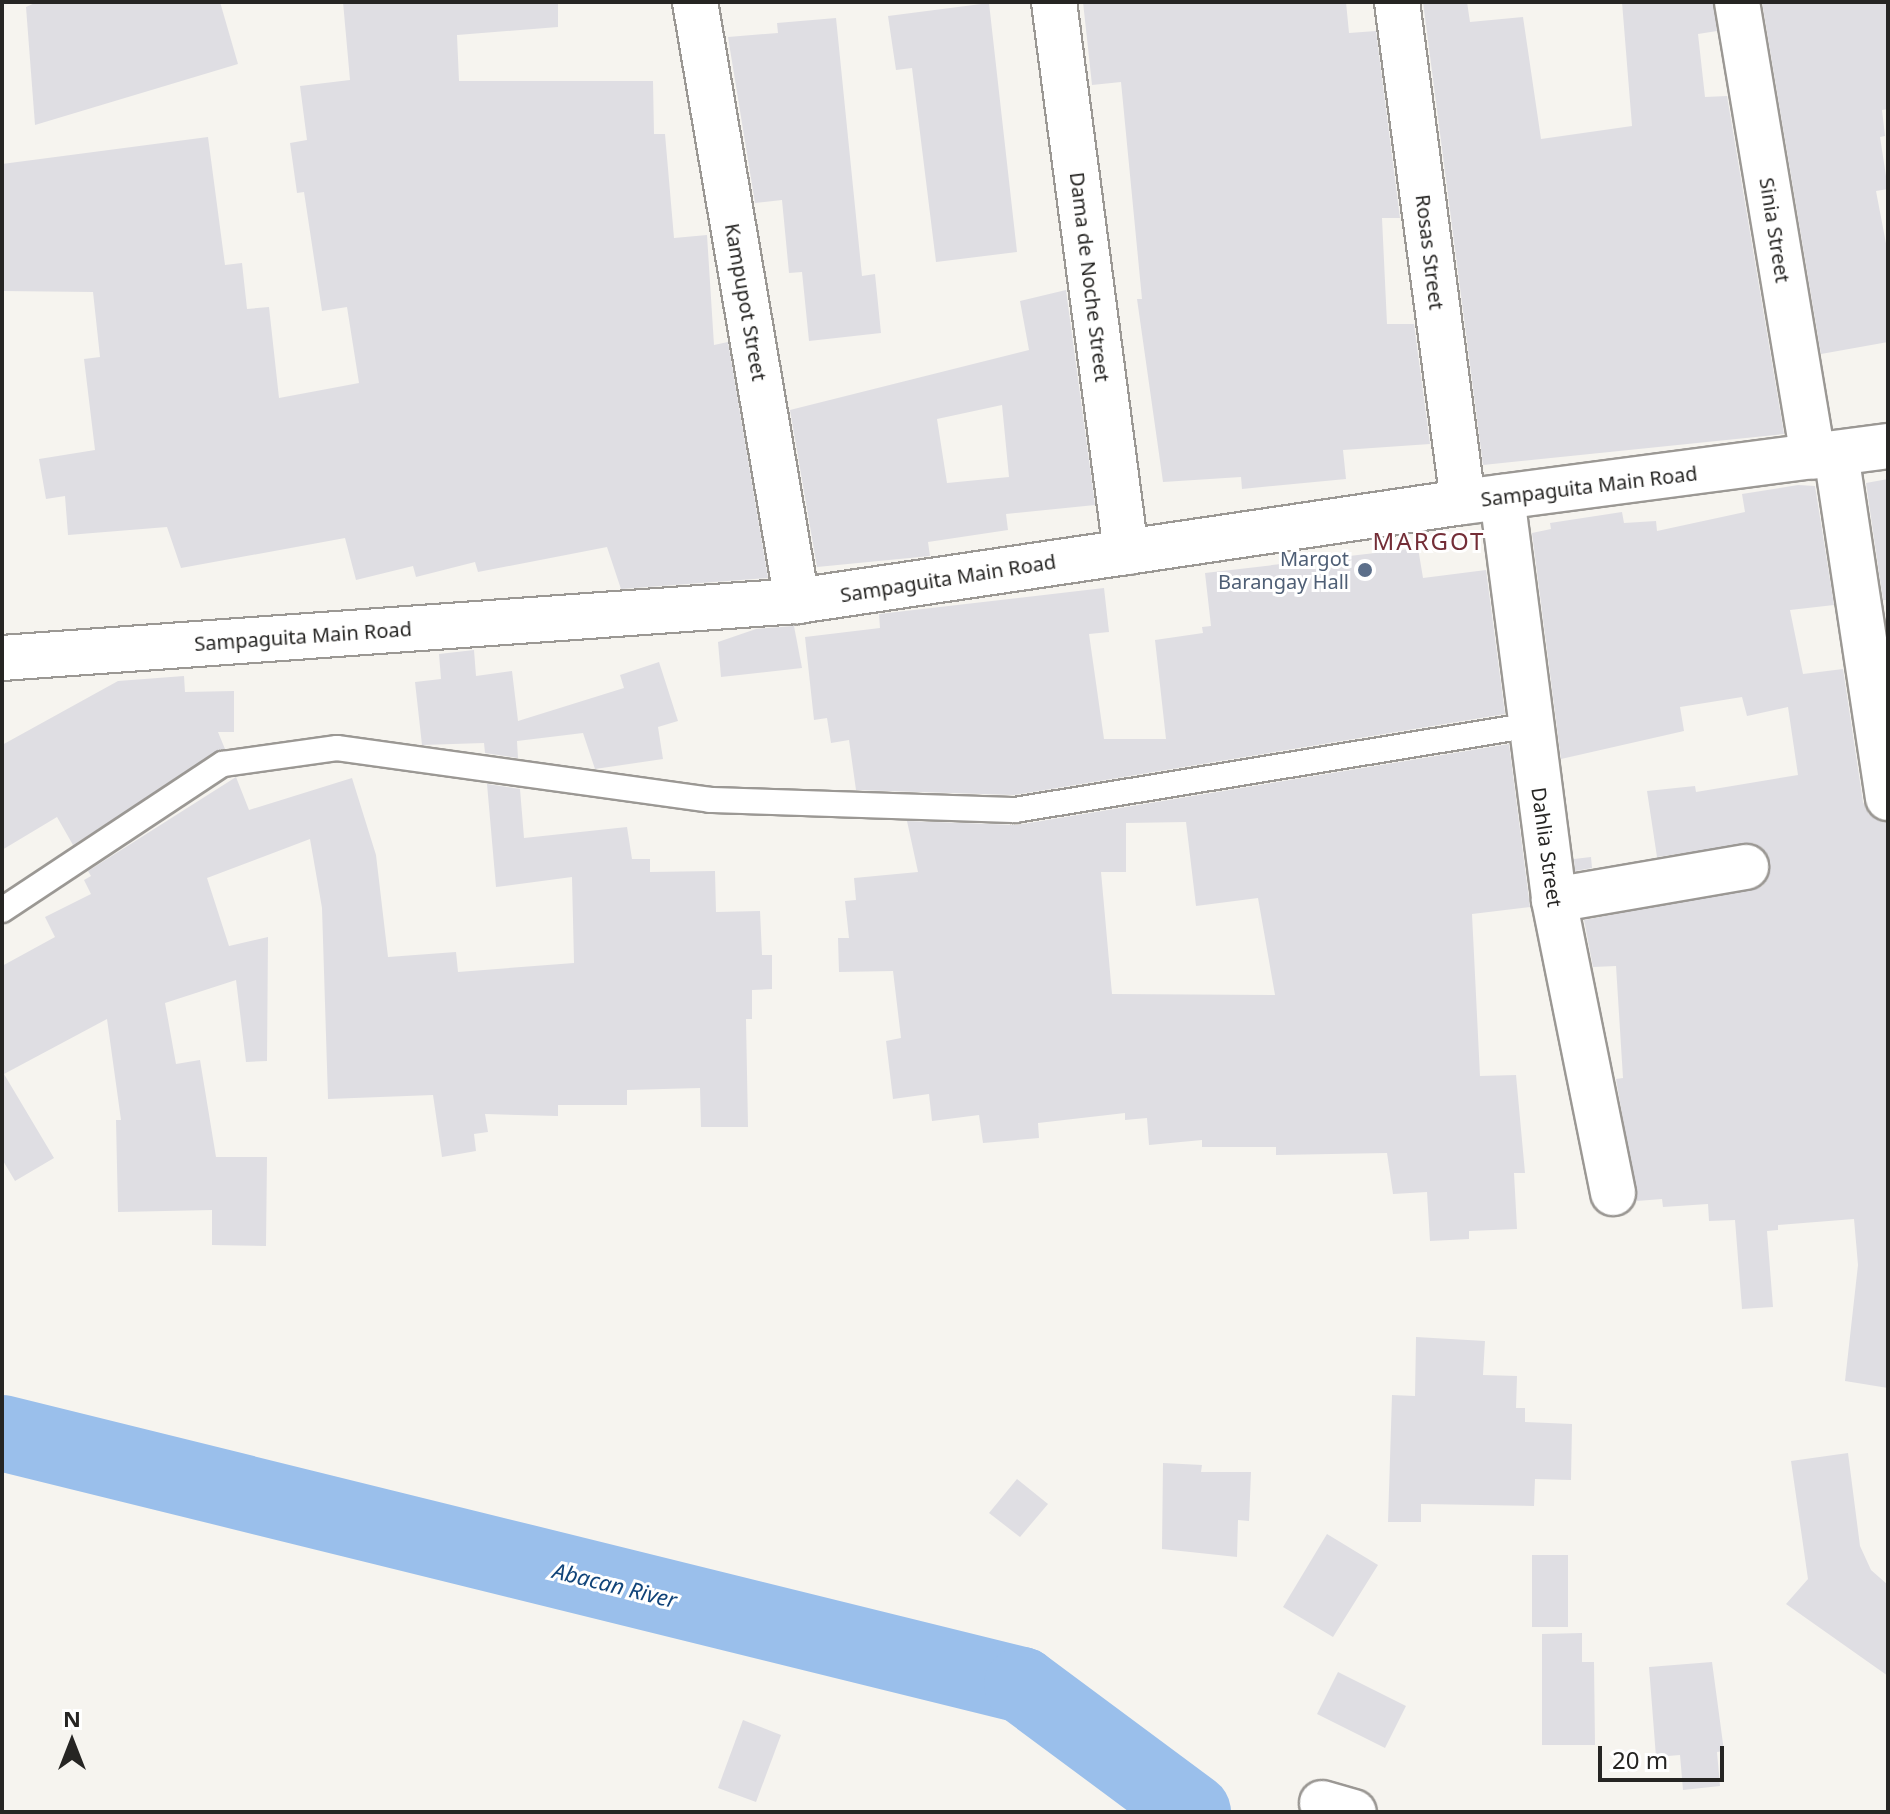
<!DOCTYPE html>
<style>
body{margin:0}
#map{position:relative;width:1890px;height:1814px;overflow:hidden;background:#f6f4ef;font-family:"Noto Sans",sans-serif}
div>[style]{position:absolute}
.river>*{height:76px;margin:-38px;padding:0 38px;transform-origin:38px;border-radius:38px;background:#9abfeb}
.building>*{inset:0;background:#dfdee3}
.roads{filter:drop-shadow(2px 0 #9b9894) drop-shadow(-2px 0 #9b9894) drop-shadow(0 2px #9b9894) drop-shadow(0 -2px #9b9894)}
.service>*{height:24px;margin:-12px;padding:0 12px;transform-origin:12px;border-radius:12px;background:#fff}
.minor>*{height:44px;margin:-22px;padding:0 22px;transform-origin:22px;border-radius:22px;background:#fff}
.tertiary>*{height:44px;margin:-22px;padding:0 22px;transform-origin:22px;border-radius:22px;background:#fff}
.dots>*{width:22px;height:22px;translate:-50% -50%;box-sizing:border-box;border:4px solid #fff;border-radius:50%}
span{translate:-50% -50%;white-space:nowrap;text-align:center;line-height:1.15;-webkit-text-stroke:6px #fff;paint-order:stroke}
.street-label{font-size:20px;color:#262523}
.service-label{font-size:20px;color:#4e5e75}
.right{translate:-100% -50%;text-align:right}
.water-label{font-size:22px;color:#114479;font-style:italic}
.quarter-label{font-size:24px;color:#742e37;letter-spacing:2px}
.frame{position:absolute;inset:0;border:4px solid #262523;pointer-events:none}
.north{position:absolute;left:32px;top:1702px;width:80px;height:80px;-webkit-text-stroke:6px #fff;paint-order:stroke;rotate:0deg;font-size:22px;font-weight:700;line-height:32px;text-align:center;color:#262523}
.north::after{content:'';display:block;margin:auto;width:28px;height:36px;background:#262523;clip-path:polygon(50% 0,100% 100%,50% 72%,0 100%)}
.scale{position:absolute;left:1598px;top:1746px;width:126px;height:36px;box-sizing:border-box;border:4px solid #262523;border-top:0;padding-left:10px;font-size:24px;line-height:28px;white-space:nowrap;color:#262523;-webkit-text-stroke:6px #fff;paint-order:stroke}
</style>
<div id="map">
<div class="river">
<div style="left:2px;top:1433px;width:1051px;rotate:13.88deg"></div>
<div style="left:1022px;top:1685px;width:213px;rotate:36.6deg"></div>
</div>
<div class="building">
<div style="clip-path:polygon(37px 2px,220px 2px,238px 64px,35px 125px,26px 7px)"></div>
<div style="clip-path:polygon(343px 2px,558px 2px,558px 27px,457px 35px,459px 81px,653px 81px,654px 134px,665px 134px,674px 238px,707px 235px,714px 345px,728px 342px,768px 578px,621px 589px,607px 547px,478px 572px,475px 562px,416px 577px,413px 566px,356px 580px,345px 538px,181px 568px,167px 527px,68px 535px,65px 496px,46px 499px,39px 459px,95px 450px,84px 359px,100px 357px,93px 292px,2px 291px,2px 164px,208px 137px,225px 265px,242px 263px,247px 309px,269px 307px,279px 398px,359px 383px,347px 307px,322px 311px,304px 192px,297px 193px,290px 143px,307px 140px,300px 86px,350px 80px)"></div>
<div style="clip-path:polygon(1083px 2px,1346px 2px,1349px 33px,1376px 31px,1400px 218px,1382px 218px,1387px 324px,1414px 324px,1430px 444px,1343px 450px,1346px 479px,1242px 489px,1241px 477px,1163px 482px,1137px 299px,1142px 299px,1121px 82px,1092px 85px)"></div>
<div style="clip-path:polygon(1423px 2px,1467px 2px,1470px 22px,1523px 17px,1541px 139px,1632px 126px,1622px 2px,1713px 2px,1717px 31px,1698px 34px,1705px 97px,1727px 96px,1784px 434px,1483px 465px)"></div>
<div style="clip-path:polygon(1762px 2px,1888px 2px,1888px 109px,1882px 110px,1885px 136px,1880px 137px,1888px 189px,1876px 191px,1888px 254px,1888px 342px,1821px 354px)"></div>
<div style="clip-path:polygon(989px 3px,1017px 252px,936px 262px,912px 68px,896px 70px,888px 16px)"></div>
<div style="clip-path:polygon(836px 18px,862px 276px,875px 274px,881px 333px,809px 341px,802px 272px,789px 273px,782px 200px,755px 203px,728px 37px,778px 33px,777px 23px)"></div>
<div style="clip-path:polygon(evenodd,1066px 290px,1095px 505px,1006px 514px,1008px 530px,928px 542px,930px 556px,817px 567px,790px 410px,1029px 350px,1020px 301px,1066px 290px,1002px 405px,1009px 477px,947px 483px,937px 419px,1002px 405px)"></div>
<div style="clip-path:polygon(1888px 479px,1888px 600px,1883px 600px,1866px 483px)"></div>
<div style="clip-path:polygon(1798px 485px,1815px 486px,1834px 605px,1790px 610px,1803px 674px,1843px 669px,1863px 802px,1869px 814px,1888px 822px,1888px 1388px,1845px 1381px,1858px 1265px,1854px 1219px,1778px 1225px,1778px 1230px,1767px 1231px,1773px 1307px,1742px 1309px,1735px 1220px,1709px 1221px,1708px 1204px,1663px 1207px,1662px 1199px,1637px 1201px,1616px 1079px,1623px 1078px,1616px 966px,1593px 967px,1585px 925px,1584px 920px,1763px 886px,1770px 862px,1754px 843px,1657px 857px,1647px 791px,1695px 786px,1696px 792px,1798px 775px,1788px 707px,1747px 716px,1742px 697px,1680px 707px,1684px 731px,1561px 759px,1532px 533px,1551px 529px,1550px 523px,1622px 512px,1624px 523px,1656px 521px,1657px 531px,1745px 512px,1742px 494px)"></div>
<div style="clip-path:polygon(1418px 548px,1423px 578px,1486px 570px,1505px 714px,1014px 795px,856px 790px,849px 740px,831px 743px,827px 718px,814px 720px,805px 637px,880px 628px,879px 614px,1104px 588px,1109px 632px,1089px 634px,1104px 739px,1166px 739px,1155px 640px,1203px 633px,1202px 627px,1211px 626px,1205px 573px)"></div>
<div style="clip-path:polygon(794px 626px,802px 668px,721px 677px,718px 642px,756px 629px)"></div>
<div style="clip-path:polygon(474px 650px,476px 676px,512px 671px,518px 721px,624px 688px,620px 675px,659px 662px,678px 721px,658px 727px,663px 759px,595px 769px,583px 733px,517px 741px,518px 758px,485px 753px,484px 743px,422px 745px,415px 682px,441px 679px,439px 654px)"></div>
<div style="clip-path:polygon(184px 676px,185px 692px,234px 691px,234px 732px,218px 732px,225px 749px,73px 845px,57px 817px,2px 850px,2px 745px,118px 681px)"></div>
<div style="clip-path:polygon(evenodd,1509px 744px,1530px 907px,1472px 914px,1480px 1076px,1516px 1075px,1525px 1173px,1514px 1173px,1517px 1229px,1469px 1231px,1469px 1239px,1430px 1241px,1427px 1192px,1393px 1194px,1387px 1153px,1276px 1155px,1276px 1147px,1202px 1147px,1202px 1140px,1149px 1145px,1147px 1118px,1125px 1120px,1125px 1113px,1038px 1123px,1039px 1138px,983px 1143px,979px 1115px,932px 1121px,929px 1094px,893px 1099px,886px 1041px,901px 1038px,893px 971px,839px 972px,838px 938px,849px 938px,845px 901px,856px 900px,854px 878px,918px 872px,907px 821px,1017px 825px,1509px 744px,1186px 822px,1196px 906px,1258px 898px,1275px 995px,1112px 994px,1101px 872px,1126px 872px,1126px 823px,1186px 822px)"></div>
<div style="clip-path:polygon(236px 777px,249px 810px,352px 778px,376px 855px,388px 957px,456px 952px,458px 972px,574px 963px,572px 877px,496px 887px,487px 784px,520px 789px,524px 838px,627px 827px,632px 859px,650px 859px,650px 872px,715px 871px,716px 912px,760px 911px,762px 955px,772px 955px,772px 989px,752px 990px,752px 1019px,746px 1019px,748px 1127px,701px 1127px,700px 1088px,627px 1090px,627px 1105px,558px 1105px,558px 1116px,485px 1114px,488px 1132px,474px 1134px,476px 1151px,442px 1157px,433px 1095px,328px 1099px,322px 908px,310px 839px,207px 878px,229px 946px,268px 937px,267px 1061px,246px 1062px,236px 980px,165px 1003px,176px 1064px,200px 1060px,216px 1157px,267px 1157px,266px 1246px,212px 1245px,212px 1210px,118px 1212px,116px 1120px,121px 1120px,107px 1019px,4px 1074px,54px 1158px,15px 1181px,2px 1159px,2px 966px,55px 937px,45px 917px,91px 894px,84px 880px,91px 876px,88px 871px)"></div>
<div style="clip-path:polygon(1591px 857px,1592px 868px,1575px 871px,1574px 859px)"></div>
<div style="clip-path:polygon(1416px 1337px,1485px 1341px,1483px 1375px,1517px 1376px,1516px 1408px,1525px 1408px,1525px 1422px,1572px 1424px,1571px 1480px,1535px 1479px,1534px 1506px,1421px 1504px,1421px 1522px,1388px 1522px,1392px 1395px,1415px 1396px)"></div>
<div style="clip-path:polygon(1848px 1453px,1860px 1546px,1871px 1570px,1888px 1585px,1888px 1676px,1786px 1604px,1808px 1579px,1791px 1461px)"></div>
<div style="clip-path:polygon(1163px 1463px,1202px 1465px,1201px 1472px,1251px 1472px,1249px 1521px,1238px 1520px,1237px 1557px,1162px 1549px)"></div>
<div style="clip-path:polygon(1017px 1479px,1048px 1504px,1020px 1537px,989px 1513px)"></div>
<div style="clip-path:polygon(1327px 1534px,1378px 1565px,1333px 1637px,1283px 1607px)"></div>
<div style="clip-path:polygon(1532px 1555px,1568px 1555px,1568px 1627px,1532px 1627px)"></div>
<div style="clip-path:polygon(1582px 1633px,1582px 1662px,1594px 1662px,1595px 1745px,1542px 1745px,1542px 1634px)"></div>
<div style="clip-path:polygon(1712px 1662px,1724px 1751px,1717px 1752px,1720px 1786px,1683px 1790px,1680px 1755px,1656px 1757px,1649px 1667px)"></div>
<div style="clip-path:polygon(1338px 1672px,1406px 1706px,1385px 1748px,1317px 1714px)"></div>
<div style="clip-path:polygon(743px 1720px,781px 1735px,756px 1802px,718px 1788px)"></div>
</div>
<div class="roads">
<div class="service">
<div style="left:2px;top:910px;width:265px;rotate:-33.5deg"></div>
<div style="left:223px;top:764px;width:115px;rotate:-8deg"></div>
<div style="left:337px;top:748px;width:377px;rotate:7.9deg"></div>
<div style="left:710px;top:800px;width:305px;rotate:1.9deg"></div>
<div style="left:1015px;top:810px;width:524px;rotate:-9.34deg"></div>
</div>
<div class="minor">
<div style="left:695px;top:2px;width:608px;rotate:80.34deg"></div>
<div style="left:1054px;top:2px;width:555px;rotate:82.54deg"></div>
<div style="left:1397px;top:2px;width:504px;rotate:82.48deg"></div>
<div style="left:1737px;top:2px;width:461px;rotate:80.5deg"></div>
<div style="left:1836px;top:454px;width:348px;rotate:81.4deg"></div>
<div style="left:1502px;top:497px;width:406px;rotate:82.6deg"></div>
<div style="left:1554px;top:900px;width:299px;rotate:78.6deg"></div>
<div style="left:1554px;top:900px;width:195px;rotate:-9.8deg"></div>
<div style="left:1322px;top:1803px;width:33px;rotate:16deg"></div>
</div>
<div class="tertiary">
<div style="left:2px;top:658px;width:797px;rotate:-4.1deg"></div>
<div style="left:797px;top:601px;width:673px;rotate:-8.46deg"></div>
<div style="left:1463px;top:502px;width:429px;rotate:-7.5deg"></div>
</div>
</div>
<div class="dots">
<div style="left:1365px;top:570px;background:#5c6f8a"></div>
</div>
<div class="street-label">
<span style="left:1775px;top:230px;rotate:81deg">Sinia Street</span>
<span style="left:1430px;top:252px;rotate:83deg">Rosas Street</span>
<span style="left:1090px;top:277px;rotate:83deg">Dama de Noche Street</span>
<span style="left:746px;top:302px;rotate:80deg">Kampupot Street</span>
<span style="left:1589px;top:486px;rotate:-7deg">Sampaguita Main Road</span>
<span style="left:948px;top:578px;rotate:-9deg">Sampaguita Main Road</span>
<span style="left:303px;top:636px;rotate:-4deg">Sampaguita Main Road</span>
<span style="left:1547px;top:847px;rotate:82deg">Dahlia Street</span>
</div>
<div class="service-label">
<span class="right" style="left:1349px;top:570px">Margot<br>Barangay Hall</span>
</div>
<div class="water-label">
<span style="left:615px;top:1585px;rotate:14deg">Abacan River</span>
</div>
<div class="quarter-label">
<span style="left:1429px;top:541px">MARGOT</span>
</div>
<div class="frame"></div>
<div class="north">N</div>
<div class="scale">20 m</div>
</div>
